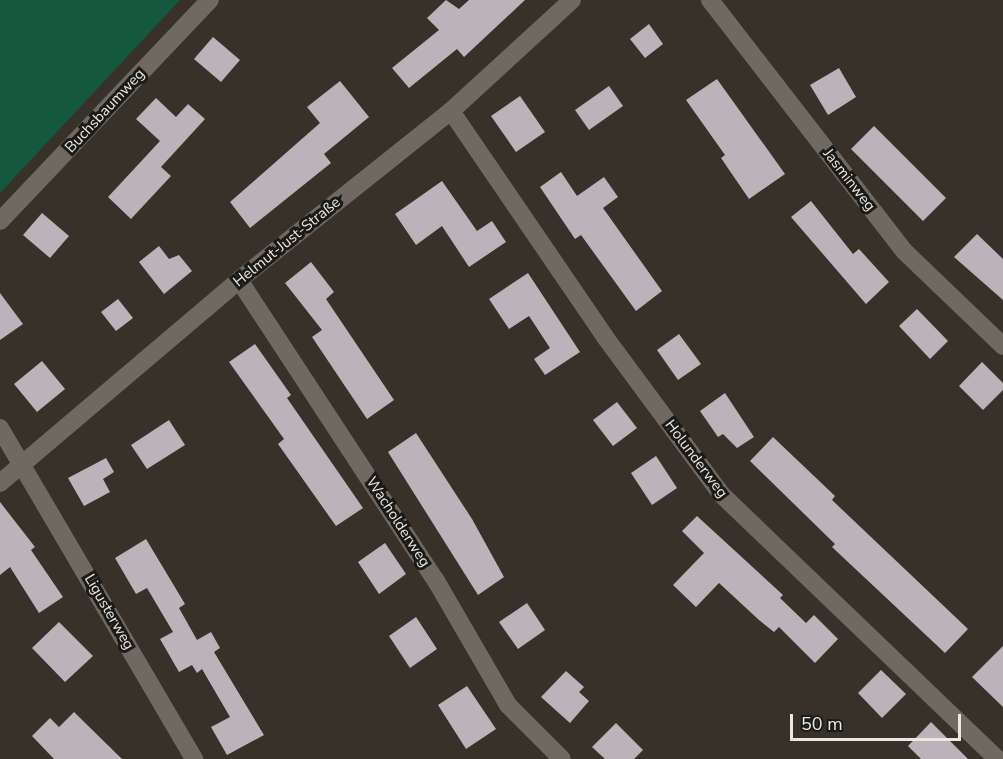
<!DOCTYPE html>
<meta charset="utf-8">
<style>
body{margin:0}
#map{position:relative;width:1003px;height:759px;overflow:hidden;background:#37312a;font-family:"Nunito Sans",sans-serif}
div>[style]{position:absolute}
.green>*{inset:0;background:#155840}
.building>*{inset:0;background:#bbb3ba}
.street>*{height:18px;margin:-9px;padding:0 9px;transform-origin:9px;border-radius:9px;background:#6f6961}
span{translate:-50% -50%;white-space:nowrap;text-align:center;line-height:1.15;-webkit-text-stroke:6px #1c1a17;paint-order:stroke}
.street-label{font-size:15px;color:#ebe8e3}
.scale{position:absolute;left:790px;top:714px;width:171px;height:27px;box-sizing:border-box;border:3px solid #ebe8e3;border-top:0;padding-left:8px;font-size:18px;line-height:21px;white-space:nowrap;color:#ebe8e3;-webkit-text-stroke:4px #1c1a17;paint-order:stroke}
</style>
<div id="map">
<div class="green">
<div style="clip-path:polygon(0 0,180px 0,0 193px)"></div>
</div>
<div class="building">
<div style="clip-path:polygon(446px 0,459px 9px,469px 0,525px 0,464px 57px,457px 49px,409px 88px,392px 68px,439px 30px,427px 18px)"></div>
<div style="clip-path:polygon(649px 24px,663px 44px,645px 58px,630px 39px)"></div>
<div style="clip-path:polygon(213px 37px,240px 60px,221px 82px,194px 59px)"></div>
<div style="clip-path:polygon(839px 68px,856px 97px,828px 115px,810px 85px)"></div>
<div style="clip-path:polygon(717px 79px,785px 174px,749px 199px,721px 158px,725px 155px,686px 100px)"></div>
<div style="clip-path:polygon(340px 81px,369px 117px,324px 154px,331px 163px,250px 228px,230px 202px,320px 123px,307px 107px)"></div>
<div style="clip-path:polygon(609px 86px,623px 106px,589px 130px,575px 110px)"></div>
<div style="clip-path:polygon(520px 96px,545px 132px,516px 152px,491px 116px)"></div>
<div style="clip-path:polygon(156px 98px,176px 117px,188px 104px,205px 119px,161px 167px,171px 176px,131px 219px,108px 197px,160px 141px,136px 119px)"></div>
<div style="clip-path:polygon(874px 126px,946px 198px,923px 221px,851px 149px)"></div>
<div style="clip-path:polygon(561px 172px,577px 196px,604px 177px,618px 197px,603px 208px,662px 291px,636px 311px,581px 235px,575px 239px,540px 187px)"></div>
<div style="clip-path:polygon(442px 181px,477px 231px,492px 221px,506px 242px,469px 267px,442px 226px,416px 245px,395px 214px)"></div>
<div style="clip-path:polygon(811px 201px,853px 254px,859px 249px,889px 282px,866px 304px,791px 217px)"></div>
<div style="clip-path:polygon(42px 213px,69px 236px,50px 258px,23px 235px)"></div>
<div style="clip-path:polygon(977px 234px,1003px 259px,1003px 300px,954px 257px)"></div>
<div style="clip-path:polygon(159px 246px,169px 259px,179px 255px,192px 271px,164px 294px,139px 262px)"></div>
<div style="clip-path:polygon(311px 262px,334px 292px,326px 299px,394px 400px,367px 419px,312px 337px,322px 330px,285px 283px)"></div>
<div style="clip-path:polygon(528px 273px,580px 352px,545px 375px,534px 359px,550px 348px,529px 316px,509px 329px,489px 299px)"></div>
<div style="clip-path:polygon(0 293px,23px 324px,0 340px)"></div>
<div style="clip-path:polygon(118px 299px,133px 318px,116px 331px,101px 312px)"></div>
<div style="clip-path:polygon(917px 309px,948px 341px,930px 359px,899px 326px)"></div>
<div style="clip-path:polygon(679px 334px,701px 364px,678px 380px,657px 350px)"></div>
<div style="clip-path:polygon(255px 344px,291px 395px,287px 398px,363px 508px,336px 526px,278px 444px,284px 439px,229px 362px)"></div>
<div style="clip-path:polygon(42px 361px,65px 389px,37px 412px,14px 384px)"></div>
<div style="clip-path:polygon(982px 362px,1003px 383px,1003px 390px,983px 410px,959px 386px)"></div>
<div style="clip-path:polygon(725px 393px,754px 437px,737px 448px,723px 434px,718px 437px,700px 411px)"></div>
<div style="clip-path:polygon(617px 402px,637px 428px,613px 446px,593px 420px)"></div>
<div style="clip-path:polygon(169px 420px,185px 445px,147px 469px,131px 445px)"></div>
<div style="clip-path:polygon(416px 433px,472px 519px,504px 577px,478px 595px,388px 452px)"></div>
<div style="clip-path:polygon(773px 437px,835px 496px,832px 500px,968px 629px,945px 653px,832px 547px,835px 544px,750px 461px)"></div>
<div style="clip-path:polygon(656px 456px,677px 488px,652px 505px,631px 473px)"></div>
<div style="clip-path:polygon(106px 458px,114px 472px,103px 479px,110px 492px,84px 506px,68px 478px)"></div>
<div style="clip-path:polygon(0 502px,35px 547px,31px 550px,63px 597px,39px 613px,10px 567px,0 575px)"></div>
<div style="clip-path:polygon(697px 516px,783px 595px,780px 598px,806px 623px,814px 615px,838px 639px,815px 663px,779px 627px,774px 632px,759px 620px,719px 583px,696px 607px,673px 585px,704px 553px,682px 531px)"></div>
<div style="clip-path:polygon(146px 539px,185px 604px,179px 608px,197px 640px,211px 632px,220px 648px,214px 652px,264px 735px,227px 755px,211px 727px,230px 717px,202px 669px,197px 673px,192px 665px,179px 672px,160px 639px,173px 632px,147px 588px,136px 594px,115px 558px)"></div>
<div style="clip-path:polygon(385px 543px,406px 574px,379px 594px,358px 562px)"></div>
<div style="clip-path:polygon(527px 603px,545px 630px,518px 649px,499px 622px)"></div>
<div style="clip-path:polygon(416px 617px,437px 649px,410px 668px,389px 636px)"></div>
<div style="clip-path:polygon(59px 622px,93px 656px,65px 682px,32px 648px)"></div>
<div style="clip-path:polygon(1003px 646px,1003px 707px,972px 677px)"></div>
<div style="clip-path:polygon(881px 670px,906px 694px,882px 718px,858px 693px)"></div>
<div style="clip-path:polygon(566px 671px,584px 687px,579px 692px,589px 701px,570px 723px,541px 697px)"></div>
<div style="clip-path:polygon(467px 686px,496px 729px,466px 749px,438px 705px)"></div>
<div style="clip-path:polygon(74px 712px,122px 759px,54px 759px,32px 736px,50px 718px,59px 727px)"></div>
<div style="clip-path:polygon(931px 722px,968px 759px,921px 759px,908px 746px)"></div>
<div style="clip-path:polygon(616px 723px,643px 750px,634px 759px,605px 759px,592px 747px)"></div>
</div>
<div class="street">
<div style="left:710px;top:0;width:317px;rotate:52.3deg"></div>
<div style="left:904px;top:251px;width:137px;rotate:43.8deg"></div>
<div style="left:451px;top:111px;width:273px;rotate:55.7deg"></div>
<div style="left:605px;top:337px;width:197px;rotate:53.5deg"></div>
<div style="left:722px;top:495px;width:381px;rotate:43.8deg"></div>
<div style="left:0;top:221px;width:305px;rotate:-46.5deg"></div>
<div style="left:239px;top:280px;width:358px;rotate:56.8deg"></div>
<div style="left:435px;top:579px;width:146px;rotate:59.9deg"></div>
<div style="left:508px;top:705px;width:76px;rotate:45deg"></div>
<div style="left:0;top:428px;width:384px;rotate:59.6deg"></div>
<div style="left:0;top:483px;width:314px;rotate:-40.3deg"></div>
<div style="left:239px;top:280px;width:271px;rotate:-38.6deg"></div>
<div style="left:451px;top:111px;width:164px;rotate:-42.5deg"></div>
</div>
<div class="street-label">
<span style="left:105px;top:111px;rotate:-47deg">Buchsbaumweg</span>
<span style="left:849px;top:180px;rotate:52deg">Jasminweg</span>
<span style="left:287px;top:242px;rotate:-39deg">Helmut-Just-Straße</span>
<span style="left:696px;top:459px;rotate:53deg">Holunderweg</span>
<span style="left:398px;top:522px;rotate:57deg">Wacholderweg</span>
<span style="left:109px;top:612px;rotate:60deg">Ligusterweg</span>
</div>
<div class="scale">50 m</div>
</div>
